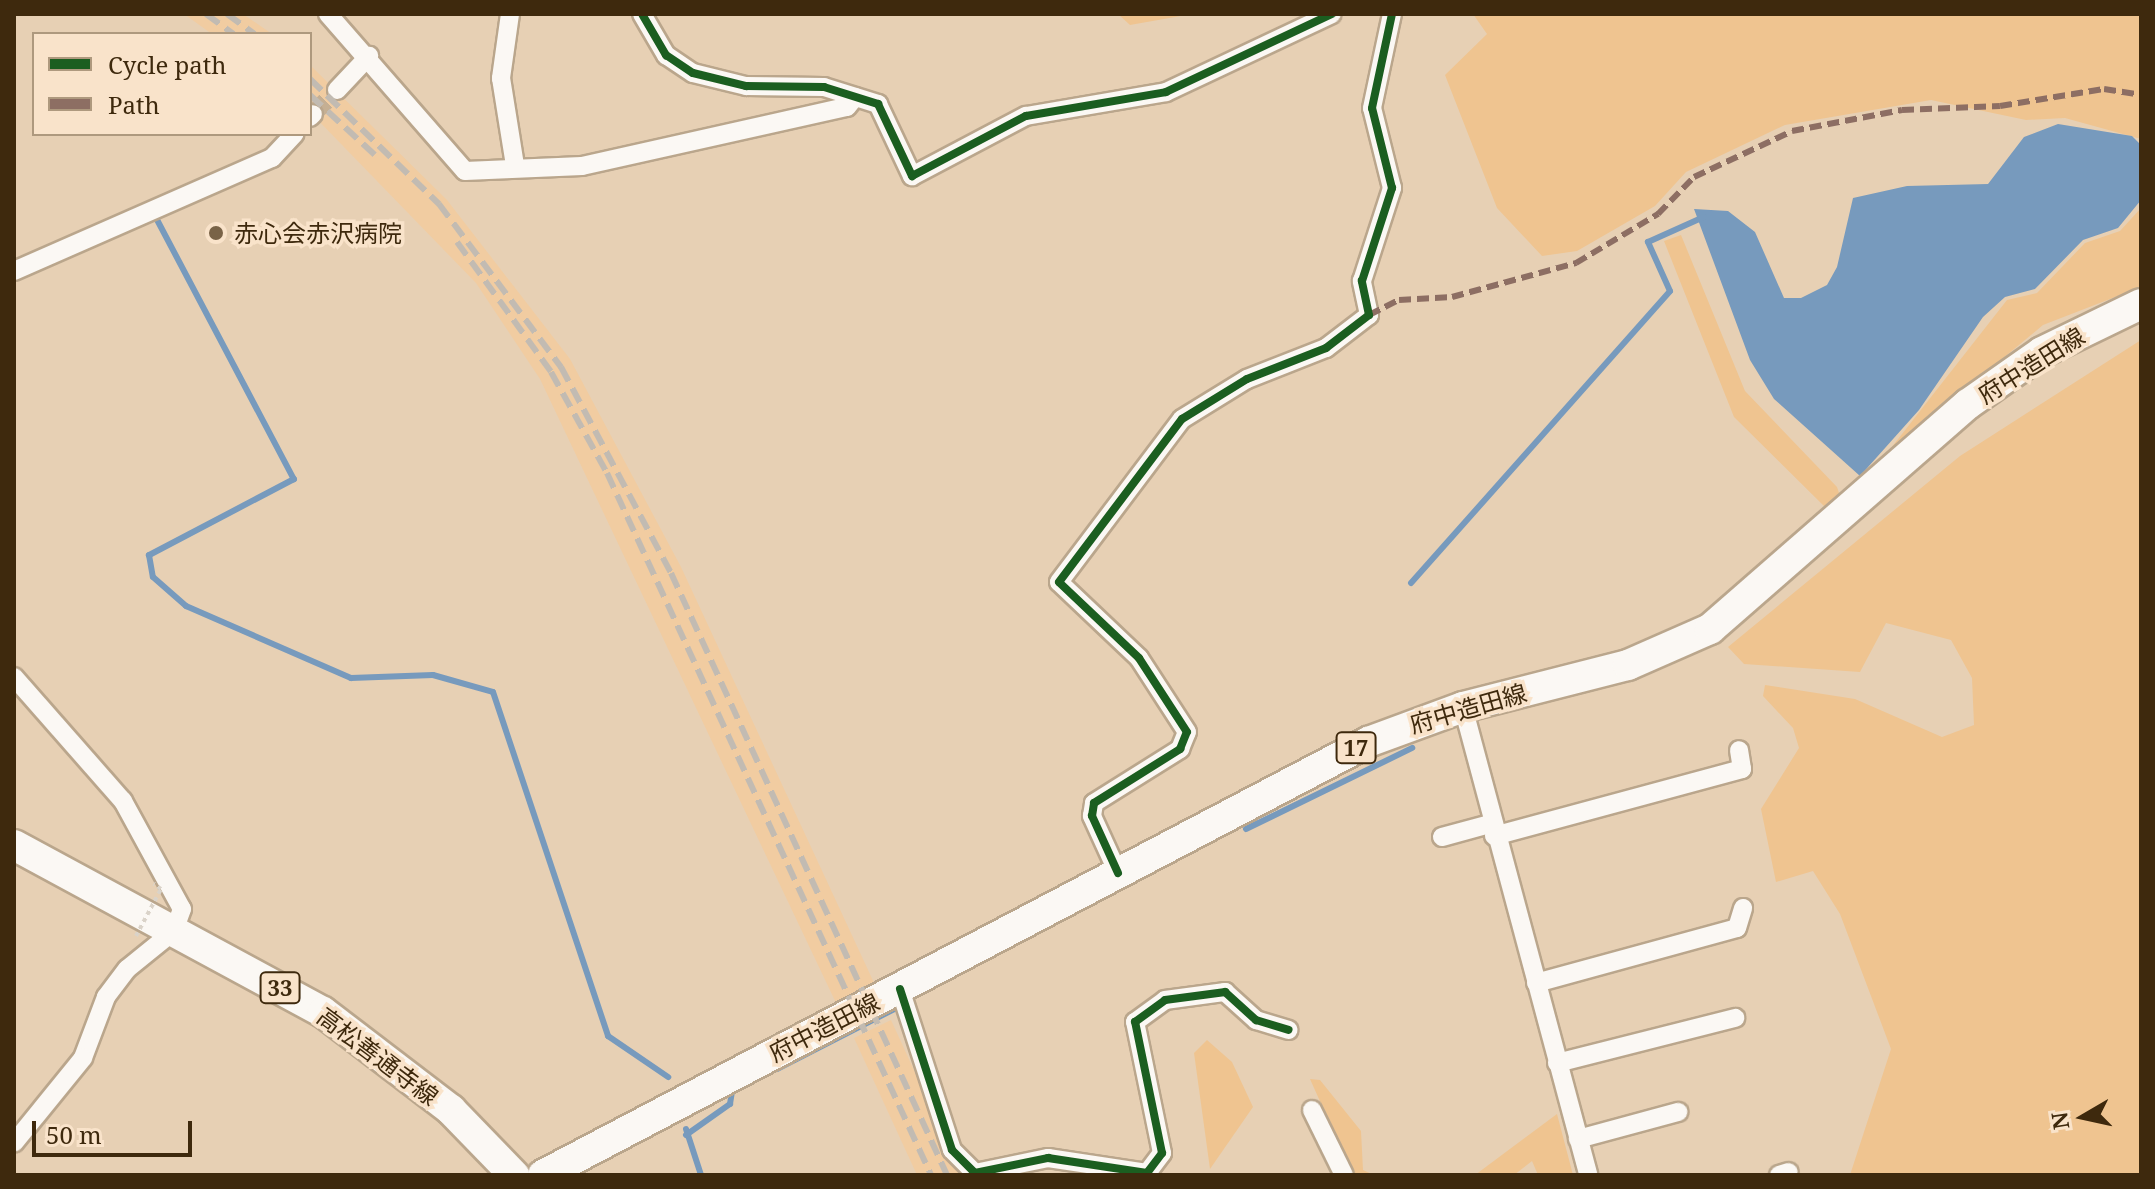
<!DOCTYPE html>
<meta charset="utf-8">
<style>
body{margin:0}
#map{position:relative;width:2155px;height:1189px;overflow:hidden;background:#e7d0b4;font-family:"Noto Serif","Noto Sans JP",serif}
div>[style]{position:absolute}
.built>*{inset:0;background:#f1cca1}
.green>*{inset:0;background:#efc490}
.water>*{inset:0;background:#779abd}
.stream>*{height:6px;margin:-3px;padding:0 3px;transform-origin:3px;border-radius:3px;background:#779abd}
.minor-tunnel>*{height:18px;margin-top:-9px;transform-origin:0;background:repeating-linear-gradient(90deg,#c5af93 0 18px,transparent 0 27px)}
.roads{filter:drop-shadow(2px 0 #baa68c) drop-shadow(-2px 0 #baa68c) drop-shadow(0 2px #baa68c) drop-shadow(0 -2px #baa68c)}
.minor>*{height:18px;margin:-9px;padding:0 9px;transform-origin:9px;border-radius:9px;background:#fbf8f4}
.primary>*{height:30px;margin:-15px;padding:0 15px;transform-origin:15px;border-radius:15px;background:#fbf8f4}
.rail>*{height:6px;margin-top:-3px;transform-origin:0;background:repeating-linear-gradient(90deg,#c2bbb2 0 16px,transparent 0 24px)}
.path-bridge>*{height:4px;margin-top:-2px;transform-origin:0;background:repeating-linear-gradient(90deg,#dad3c9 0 4px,transparent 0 8px)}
.quiet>*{height:6px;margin-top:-3px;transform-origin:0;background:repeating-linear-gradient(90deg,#8d6e63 0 12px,transparent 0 18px)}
.cycleway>*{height:8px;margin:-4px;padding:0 4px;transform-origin:4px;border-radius:4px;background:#1b5e20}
.dots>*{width:22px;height:22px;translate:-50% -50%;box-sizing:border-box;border:4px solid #f9e3ca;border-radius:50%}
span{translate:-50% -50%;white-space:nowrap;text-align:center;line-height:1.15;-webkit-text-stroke:7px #f9e3ca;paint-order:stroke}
.shield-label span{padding:2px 6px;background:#f9e3ca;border:2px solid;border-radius:6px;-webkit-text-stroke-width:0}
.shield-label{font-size:22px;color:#3e290d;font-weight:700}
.poi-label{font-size:24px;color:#3e290d}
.left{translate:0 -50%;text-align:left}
.street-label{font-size:24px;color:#3e290d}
.frame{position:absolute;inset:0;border:16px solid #3e290d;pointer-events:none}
.legend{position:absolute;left:32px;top:32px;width:280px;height:104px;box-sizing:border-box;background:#f9e3ca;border:2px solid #ae997e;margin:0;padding:10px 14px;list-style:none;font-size:24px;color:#3e290d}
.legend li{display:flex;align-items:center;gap:16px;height:40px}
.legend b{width:40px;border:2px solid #ae997e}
.north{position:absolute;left:2043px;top:1077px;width:80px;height:80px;-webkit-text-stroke:6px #f9e3ca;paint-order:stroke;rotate:261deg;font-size:22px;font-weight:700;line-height:32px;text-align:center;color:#3e290d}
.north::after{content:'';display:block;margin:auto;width:28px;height:36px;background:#3e290d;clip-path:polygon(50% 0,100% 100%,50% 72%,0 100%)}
.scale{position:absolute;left:32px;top:1121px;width:160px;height:36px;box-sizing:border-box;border:4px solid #3e290d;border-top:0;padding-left:10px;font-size:24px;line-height:28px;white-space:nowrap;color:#3e290d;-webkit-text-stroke:6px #f9e3ca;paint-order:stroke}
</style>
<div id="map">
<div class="built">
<div style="clip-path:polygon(184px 14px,243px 14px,272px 34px,212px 34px)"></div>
<div style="clip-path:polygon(310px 65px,447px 200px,570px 359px,681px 567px,876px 987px,837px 1005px,540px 379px,476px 283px,310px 112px)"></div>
<div style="clip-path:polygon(891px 1020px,962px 1175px,917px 1175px,854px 1038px)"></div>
</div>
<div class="green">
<div style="clip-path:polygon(1118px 14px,1192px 14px,1130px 25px)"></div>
<div style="clip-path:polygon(1473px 14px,2141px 14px,2141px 139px,2065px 118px,2026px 120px,1931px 100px,1785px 125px,1686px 172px,1655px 206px,1577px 251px,1542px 256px,1497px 208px,1445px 75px,1487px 34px)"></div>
<div style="clip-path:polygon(2141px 208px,2141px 287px,2043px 325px,1884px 457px,2007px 300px,2037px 293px,2085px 243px,2120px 231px)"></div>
<div style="clip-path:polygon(1681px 235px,1745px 391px,1837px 487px,1841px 499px,1828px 510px,1734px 417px,1664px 241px)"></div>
<div style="clip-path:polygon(2141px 340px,2141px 1175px,1850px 1175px,1891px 1049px,1840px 914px,1813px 871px,1776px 882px,1761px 809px,1799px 748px,1793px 728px,1763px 696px,1765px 685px,1855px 699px,1942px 737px,1974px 725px,1972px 678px,1951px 640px,1886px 623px,1860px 672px,1744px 664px,1728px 647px,1960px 456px)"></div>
<div style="clip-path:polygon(1207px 1040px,1232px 1062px,1253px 1107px,1210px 1169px,1194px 1053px)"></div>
<div style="clip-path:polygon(1310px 1079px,1320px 1080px,1361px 1131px,1363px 1170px,1374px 1175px,1353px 1175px)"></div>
<div style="clip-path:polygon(1557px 1114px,1573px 1175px,1538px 1175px,1532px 1161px,1514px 1175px,1475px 1175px)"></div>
</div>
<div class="water">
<div style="clip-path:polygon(2058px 124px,2132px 136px,2141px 145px,2141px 200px,2118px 228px,2083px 240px,2035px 289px,2005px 297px,1983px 317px,1919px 410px,1860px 476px,1774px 399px,1750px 360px,1694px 209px,1728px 211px,1755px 232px,1784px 298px,1801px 298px,1827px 285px,1837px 267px,1853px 198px,1907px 186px,1988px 184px,2024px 137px)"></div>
</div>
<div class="stream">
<div style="left:154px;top:214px;width:300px;rotate:62.2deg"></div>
<div style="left:294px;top:479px;width:164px;rotate:152.3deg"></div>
<div style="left:149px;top:555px;width:22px;rotate:80deg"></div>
<div style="left:153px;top:577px;width:44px;rotate:41.3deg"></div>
<div style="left:186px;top:606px;width:180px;rotate:23.6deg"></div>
<div style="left:351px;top:678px;width:82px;rotate:-2.1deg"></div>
<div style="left:433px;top:675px;width:62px;rotate:15.8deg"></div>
<div style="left:493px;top:692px;width:363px;rotate:71.5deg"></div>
<div style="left:608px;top:1036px;width:73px;rotate:34.3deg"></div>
<div style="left:1411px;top:583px;width:390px;rotate:-48.4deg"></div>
<div style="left:1670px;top:291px;width:54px;rotate:-114.2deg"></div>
<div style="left:1648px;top:242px;width:61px;rotate:-24.1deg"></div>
<div style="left:1246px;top:829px;width:185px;rotate:-26deg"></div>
<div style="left:777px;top:1069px;width:140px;rotate:-27.1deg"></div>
<div style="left:686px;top:1129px;width:48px;rotate:71.9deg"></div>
<div style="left:686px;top:1135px;width:54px;rotate:-35.2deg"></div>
<div style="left:730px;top:1104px;width:12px;rotate:-81deg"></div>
</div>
<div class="minor-tunnel">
<div style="left:313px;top:114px;width:34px;rotate:-45deg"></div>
</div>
<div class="roads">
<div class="minor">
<div style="left:328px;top:14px;width:208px;rotate:48.9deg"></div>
<div style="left:465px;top:171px;width:117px;rotate:-2.4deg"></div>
<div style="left:582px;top:166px;width:271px;rotate:-12.6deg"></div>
<div style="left:847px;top:107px;width:13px;rotate:-51deg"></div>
<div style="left:510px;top:14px;width:65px;rotate:98deg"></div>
<div style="left:501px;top:78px;width:88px;rotate:80.9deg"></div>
<div style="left:642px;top:14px;width:48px;rotate:59.7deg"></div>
<div style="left:666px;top:55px;width:32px;rotate:34deg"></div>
<div style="left:693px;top:73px;width:55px;rotate:13.8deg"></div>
<div style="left:746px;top:86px;width:78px;rotate:0.7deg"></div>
<div style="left:824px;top:87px;width:57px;rotate:17.5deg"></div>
<div style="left:878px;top:104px;width:80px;rotate:64.7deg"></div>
<div style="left:912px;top:176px;width:129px;rotate:-27.8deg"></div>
<div style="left:1026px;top:116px;width:142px;rotate:-9.7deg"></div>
<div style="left:1166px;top:92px;width:183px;rotate:-25.2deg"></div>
<div style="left:337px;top:90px;width:47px;rotate:-46.7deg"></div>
<div style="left:310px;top:117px;width:4px;rotate:-45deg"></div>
<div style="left:14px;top:271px;width:282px;rotate:-23.7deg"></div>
<div style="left:272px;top:158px;width:33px;rotate:-47deg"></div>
<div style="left:14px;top:677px;width:165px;rotate:48.7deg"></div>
<div style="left:123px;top:801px;width:123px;rotate:61.4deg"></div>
<div style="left:182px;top:909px;width:23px;rotate:110deg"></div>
<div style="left:174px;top:931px;width:60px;rotate:141deg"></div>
<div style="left:127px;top:969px;width:35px;rotate:127deg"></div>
<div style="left:106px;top:997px;width:65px;rotate:110.7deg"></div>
<div style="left:83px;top:1058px;width:109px;rotate:129.1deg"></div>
<div style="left:1463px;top:707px;width:484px;rotate:75deg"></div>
<div style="left:1494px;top:836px;width:257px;rotate:-15.1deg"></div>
<div style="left:1742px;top:769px;width:19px;rotate:-99deg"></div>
<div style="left:1442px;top:837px;width:50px;rotate:-15.2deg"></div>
<div style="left:1118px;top:873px;width:63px;rotate:-114.5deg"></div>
<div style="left:1092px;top:816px;width:13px;rotate:-81deg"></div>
<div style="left:1094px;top:803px;width:102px;rotate:-32.1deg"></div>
<div style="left:1180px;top:749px;width:18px;rotate:-68deg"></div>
<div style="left:1187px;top:732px;width:88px;rotate:-123deg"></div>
<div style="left:1139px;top:658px;width:110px;rotate:-136.5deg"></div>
<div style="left:1059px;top:582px;width:204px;rotate:-53deg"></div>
<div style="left:1182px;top:419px;width:76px;rotate:-31.6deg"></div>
<div style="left:1247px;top:379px;width:85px;rotate:-21.4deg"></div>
<div style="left:1326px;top:348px;width:54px;rotate:-37.5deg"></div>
<div style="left:1369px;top:315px;width:35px;rotate:-102deg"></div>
<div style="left:1362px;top:281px;width:98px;rotate:-72.1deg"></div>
<div style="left:1392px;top:188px;width:82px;rotate:-104deg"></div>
<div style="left:1372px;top:108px;width:96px;rotate:-78deg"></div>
<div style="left:1536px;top:983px;width:208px;rotate:-15.3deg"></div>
<div style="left:1737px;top:928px;width:21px;rotate:-73deg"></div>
<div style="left:900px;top:989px;width:169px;rotate:72.1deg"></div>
<div style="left:952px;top:1150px;width:33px;rotate:45deg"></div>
<div style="left:975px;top:1173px;width:75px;rotate:-11.6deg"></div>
<div style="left:1048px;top:1158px;width:100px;rotate:8.6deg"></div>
<div style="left:1147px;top:1173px;width:25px;rotate:-53deg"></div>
<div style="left:1162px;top:1153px;width:134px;rotate:-101.6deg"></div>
<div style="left:1135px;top:1022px;width:37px;rotate:-36deg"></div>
<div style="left:1165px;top:1000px;width:61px;rotate:-7.6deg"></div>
<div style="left:1225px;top:992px;width:42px;rotate:42.1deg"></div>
<div style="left:1256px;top:1020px;width:34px;rotate:17deg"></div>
<div style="left:1557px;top:1063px;width:184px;rotate:-14.2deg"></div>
<div style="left:1312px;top:1110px;width:72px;rotate:63.8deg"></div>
<div style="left:1578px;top:1139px;width:104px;rotate:-15.1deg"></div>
<div style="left:1779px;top:1175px;width:10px;rotate:-17deg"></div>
</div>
<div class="primary">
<div style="left:14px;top:845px;width:351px;rotate:28.4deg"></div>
<div style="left:323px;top:1012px;width:161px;rotate:37.4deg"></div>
<div style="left:451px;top:1110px;width:91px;rotate:45.9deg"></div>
<div style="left:543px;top:1175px;width:932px;rotate:-27.69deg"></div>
<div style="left:1368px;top:742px;width:101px;rotate:-20.2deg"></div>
<div style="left:1463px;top:707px;width:170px;rotate:-14.3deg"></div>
<div style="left:1628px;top:665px;width:90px;rotate:-23.7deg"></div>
<div style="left:1710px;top:629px;width:342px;rotate:-41.1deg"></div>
<div style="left:1968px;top:404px;width:90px;rotate:-35.1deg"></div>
<div style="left:2042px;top:352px;width:110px;rotate:-25.9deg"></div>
</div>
</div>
<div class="rail">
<div style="left:206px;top:14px;width:34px;rotate:36deg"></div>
<div style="left:227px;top:14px;width:34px;rotate:36deg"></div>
<div style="left:310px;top:79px;width:180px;rotate:44.1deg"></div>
<div style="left:439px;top:204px;width:204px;rotate:53.2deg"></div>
<div style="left:561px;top:367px;width:234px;rotate:61.9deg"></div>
<div style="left:671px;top:573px;width:662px;rotate:65.37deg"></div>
<div style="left:310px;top:95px;width:88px;rotate:42.7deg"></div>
<div style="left:457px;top:242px;width:160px;rotate:54.1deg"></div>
<div style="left:551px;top:372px;width:115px;rotate:61deg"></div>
<div style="left:607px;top:473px;width:773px;rotate:65.22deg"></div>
</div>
<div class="path-bridge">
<div style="left:136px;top:936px;width:53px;rotate:-62deg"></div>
<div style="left:161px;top:889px;width:9px;rotate:-144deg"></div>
</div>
<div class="quiet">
<div style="left:1369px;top:315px;width:34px;rotate:-27deg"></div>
<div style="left:1399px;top:300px;width:53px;rotate:-3.2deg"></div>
<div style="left:1452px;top:297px;width:129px;rotate:-15.3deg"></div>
<div style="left:1576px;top:263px;width:96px;rotate:-30.9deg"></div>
<div style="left:1658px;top:214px;width:52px;rotate:-45.8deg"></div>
<div style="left:1694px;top:177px;width:108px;rotate:-25.1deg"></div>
<div style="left:1792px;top:131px;width:112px;rotate:-10.8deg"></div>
<div style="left:1902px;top:110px;width:98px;rotate:-2.3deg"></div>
<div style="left:2000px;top:106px;width:105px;rotate:-9.3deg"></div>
<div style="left:2104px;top:89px;width:37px;rotate:9deg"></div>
</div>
<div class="cycleway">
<div style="left:642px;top:14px;width:48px;rotate:59.7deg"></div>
<div style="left:666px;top:55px;width:32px;rotate:34deg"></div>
<div style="left:693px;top:73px;width:55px;rotate:13.8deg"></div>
<div style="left:746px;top:86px;width:78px;rotate:0.7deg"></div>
<div style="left:824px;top:87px;width:57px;rotate:17.5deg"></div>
<div style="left:878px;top:104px;width:80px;rotate:64.7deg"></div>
<div style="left:912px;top:176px;width:129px;rotate:-27.8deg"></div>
<div style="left:1026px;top:116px;width:142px;rotate:-9.7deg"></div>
<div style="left:1166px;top:92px;width:183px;rotate:-25.2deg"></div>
<div style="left:1118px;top:873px;width:63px;rotate:-114.5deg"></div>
<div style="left:1092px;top:816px;width:13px;rotate:-81deg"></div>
<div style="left:1094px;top:803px;width:102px;rotate:-32.1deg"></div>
<div style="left:1180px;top:749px;width:18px;rotate:-68deg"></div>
<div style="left:1187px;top:732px;width:88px;rotate:-123deg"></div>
<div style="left:1139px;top:658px;width:110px;rotate:-136.5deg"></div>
<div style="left:1059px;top:582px;width:204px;rotate:-53deg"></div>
<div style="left:1182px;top:419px;width:76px;rotate:-31.6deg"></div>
<div style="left:1247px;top:379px;width:85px;rotate:-21.4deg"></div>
<div style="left:1326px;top:348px;width:54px;rotate:-37.5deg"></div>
<div style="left:1369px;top:315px;width:35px;rotate:-102deg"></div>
<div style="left:1362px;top:281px;width:98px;rotate:-72.1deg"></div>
<div style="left:1392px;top:188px;width:82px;rotate:-104deg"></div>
<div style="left:1372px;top:108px;width:96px;rotate:-78deg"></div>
<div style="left:900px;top:989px;width:169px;rotate:72.1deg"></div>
<div style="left:952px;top:1150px;width:33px;rotate:45deg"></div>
<div style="left:975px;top:1173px;width:75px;rotate:-11.6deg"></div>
<div style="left:1048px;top:1158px;width:100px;rotate:8.6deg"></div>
<div style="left:1147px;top:1173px;width:25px;rotate:-53deg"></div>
<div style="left:1162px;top:1153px;width:134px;rotate:-101.6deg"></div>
<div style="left:1135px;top:1022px;width:37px;rotate:-36deg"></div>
<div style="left:1165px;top:1000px;width:61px;rotate:-7.6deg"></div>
<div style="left:1225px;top:992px;width:42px;rotate:42.1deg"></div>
<div style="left:1256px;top:1020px;width:34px;rotate:17deg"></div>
</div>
<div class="dots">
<div style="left:216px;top:233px;background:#796347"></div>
</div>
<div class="shield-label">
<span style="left:1356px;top:748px">17</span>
<span style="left:280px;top:988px">33</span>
</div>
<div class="poi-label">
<span class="left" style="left:234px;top:233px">赤心会赤沢病院</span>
</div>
<div class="street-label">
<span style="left:2031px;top:365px;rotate:-32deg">府中造田線</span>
<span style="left:1468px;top:708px;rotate:-16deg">府中造田線</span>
<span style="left:824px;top:1027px;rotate:-27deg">府中造田線</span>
<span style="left:378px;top:1056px;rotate:37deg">高松善通寺線</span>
</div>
<div class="frame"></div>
<ul class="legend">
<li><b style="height:10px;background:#1b5e20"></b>Cycle path</li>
<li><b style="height:10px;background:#8d6e63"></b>Path</li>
</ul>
<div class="north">N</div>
<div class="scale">50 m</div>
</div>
